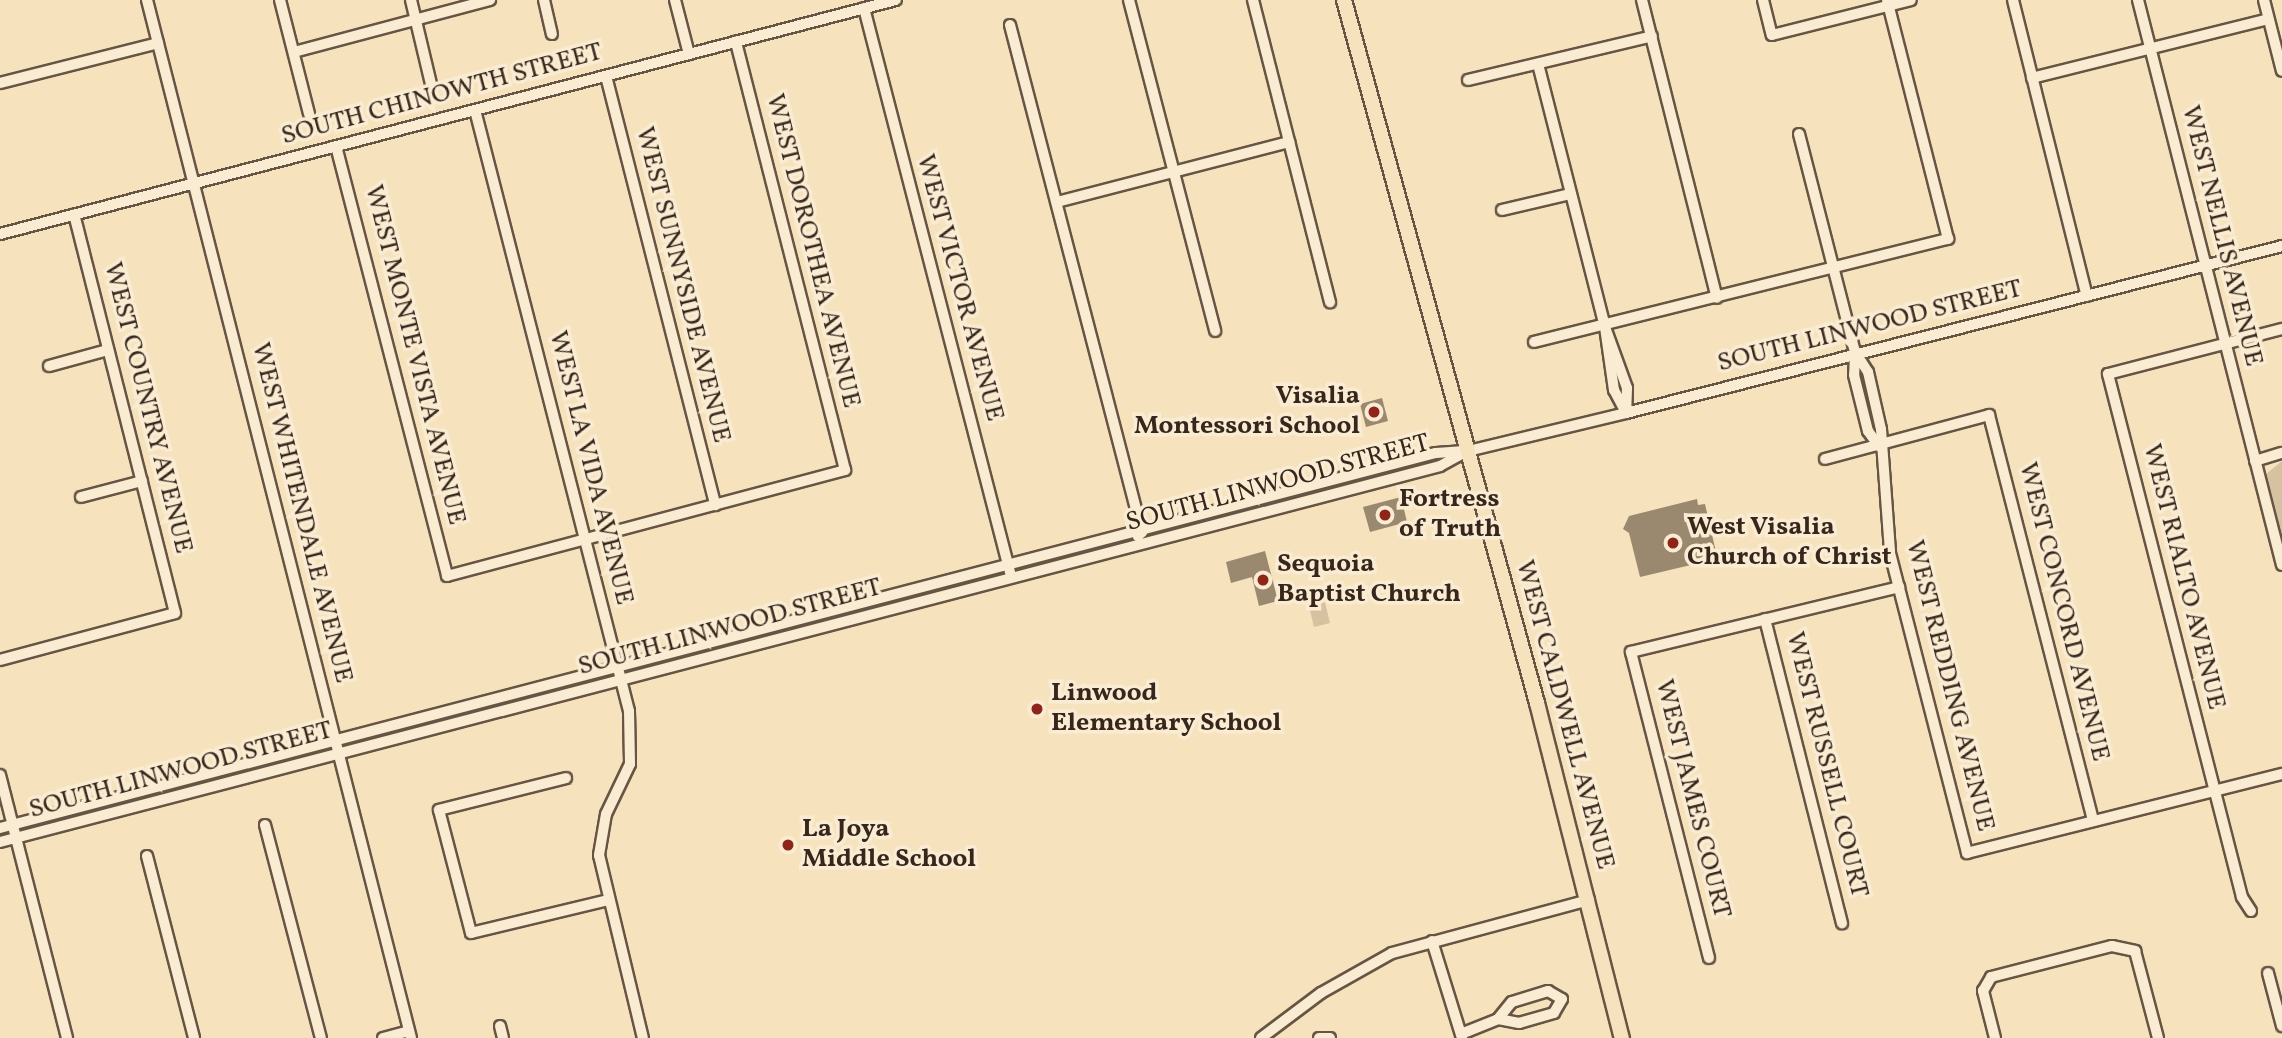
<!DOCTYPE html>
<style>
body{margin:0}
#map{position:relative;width:2282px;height:1038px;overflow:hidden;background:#f6e2bc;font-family:Vollkorn,serif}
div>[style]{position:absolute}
.green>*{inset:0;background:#d6c2a1}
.building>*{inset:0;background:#9a886f}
.roads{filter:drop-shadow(2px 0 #675543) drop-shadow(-2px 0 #675543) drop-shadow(0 2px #675543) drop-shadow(0 -2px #675543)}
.minor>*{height:10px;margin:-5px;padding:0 5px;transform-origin:5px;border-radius:5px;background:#f9ecd3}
.major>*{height:14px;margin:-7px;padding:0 7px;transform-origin:7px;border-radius:7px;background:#f6e2bc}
.dots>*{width:19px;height:19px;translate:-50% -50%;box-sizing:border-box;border:4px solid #f9ecd3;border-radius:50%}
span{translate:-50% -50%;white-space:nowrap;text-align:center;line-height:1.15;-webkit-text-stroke:7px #f9ecd3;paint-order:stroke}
.street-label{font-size:26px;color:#37261b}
.poi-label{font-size:26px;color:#37261b;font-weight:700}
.right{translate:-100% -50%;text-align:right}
.left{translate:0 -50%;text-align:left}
</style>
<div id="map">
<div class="green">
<div style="clip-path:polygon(2282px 461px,2282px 536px,2266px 474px)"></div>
<div style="clip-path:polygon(1322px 590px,1330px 623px,1314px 627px,1306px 594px)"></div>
</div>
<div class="building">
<div style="clip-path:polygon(1382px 398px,1388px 421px,1366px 427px,1360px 404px)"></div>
<div style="clip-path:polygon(1401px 497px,1407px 522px,1370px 532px,1363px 507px)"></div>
<div style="clip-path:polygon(1697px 499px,1698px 505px,1705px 504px,1716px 552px,1711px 554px,1712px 560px,1640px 577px,1629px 533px,1623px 529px,1629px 516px)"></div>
<div style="clip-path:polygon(1265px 551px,1278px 601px,1259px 606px,1252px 577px,1231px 583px,1226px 562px)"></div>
</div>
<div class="roads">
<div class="minor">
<div style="left:147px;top:0;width:1071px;rotate:75.73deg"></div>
<div style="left:280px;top:0;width:118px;rotate:75.7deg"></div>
<div style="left:411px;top:0;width:86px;rotate:76.6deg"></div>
<div style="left:544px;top:0;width:35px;rotate:77deg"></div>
<div style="left:675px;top:0;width:56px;rotate:75.5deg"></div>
<div style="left:1129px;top:0;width:342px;rotate:75.4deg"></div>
<div style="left:1253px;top:0;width:312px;rotate:75.7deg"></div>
<div style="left:1642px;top:0;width:307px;rotate:75.9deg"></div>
<div style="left:1763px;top:0;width:36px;rotate:76deg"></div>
<div style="left:1772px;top:35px;width:143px;rotate:-14.1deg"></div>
<div style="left:2013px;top:0;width:305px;rotate:76deg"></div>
<div style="left:2138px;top:0;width:583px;rotate:75.7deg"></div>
<div style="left:2264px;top:0;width:73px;rotate:75.8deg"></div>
<div style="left:864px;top:8px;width:583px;rotate:75.49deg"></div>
<div style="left:1010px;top:25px;width:524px;rotate:75.41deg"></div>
<div style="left:1142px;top:532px;width:6px;rotate:135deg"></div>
<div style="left:294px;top:52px;width:203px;rotate:-14.9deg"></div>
<div style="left:1538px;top:64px;width:271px;rotate:75.7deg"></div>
<div style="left:1605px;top:327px;width:64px;rotate:81.9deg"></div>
<div style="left:1614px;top:390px;width:26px;rotate:62deg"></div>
<div style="left:606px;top:76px;width:443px;rotate:75.7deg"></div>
<div style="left:2032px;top:78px;width:243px;rotate:-14deg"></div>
<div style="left:1468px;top:80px;width:189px;rotate:-13.4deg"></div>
<div style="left:0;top:83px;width:163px;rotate:-14.2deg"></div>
<div style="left:475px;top:110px;width:620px;rotate:75.63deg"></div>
<div style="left:629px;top:711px;width:53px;rotate:88.9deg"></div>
<div style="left:630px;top:764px;width:55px;rotate:115.6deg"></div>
<div style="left:606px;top:814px;width:42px;rotate:99.7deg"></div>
<div style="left:599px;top:855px;width:188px;rotate:76.5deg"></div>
<div style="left:1799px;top:134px;width:225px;rotate:75.6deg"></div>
<div style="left:1855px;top:352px;width:23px;rotate:92deg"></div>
<div style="left:1854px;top:375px;width:58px;rotate:76deg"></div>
<div style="left:1868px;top:431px;width:19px;rotate:54deg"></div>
<div style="left:336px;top:146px;width:444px;rotate:75.5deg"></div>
<div style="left:447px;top:576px;width:412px;rotate:-14.9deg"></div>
<div style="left:845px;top:470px;width:442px;rotate:-104.3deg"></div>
<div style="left:1057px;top:202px;width:240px;rotate:-14.5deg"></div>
<div style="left:1502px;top:210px;width:70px;rotate:-13.2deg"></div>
<div style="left:0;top:234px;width:926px;rotate:-14.64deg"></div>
<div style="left:1606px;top:330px;width:62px;rotate:70.1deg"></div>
<div style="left:1627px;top:388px;width:23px;rotate:92deg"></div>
<div style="left:1534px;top:342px;width:427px;rotate:-14deg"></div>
<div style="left:1948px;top:239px;width:247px;rotate:-104.3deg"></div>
<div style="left:1855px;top:352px;width:24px;rotate:57deg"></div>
<div style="left:1868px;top:372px;width:58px;rotate:77.2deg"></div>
<div style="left:1881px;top:429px;width:124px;rotate:85.8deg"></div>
<div style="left:1890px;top:553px;width:310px;rotate:75.6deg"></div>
<div style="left:1967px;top:853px;width:325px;rotate:-14.1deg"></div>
<div style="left:49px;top:366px;width:61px;rotate:-15.2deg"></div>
<div style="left:1825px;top:459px;width:170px;rotate:-15deg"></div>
<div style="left:1989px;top:415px;width:419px;rotate:75.6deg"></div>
<div style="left:2255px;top:461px;width:28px;rotate:-17deg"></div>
<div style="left:81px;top:497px;width:63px;rotate:-14.7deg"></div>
<div style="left:1765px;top:619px;width:314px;rotate:75.8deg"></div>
<div style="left:0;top:660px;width:181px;rotate:-15deg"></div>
<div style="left:175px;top:613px;width:411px;rotate:-104.2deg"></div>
<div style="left:0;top:775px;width:271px;rotate:75.7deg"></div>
<div style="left:566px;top:778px;width:131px;rotate:165.9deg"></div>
<div style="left:439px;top:810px;width:127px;rotate:75.4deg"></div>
<div style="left:471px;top:933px;width:141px;rotate:-13.5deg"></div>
<div style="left:265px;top:825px;width:220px;rotate:75.3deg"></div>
<div style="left:0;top:828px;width:1484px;rotate:-14.64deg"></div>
<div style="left:1436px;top:453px;width:32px;rotate:-4deg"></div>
<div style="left:1468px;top:451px;width:163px;rotate:-13.5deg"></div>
<div style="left:1626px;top:413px;width:677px;rotate:-14.28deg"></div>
<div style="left:0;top:842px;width:1488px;rotate:-14.63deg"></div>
<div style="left:1440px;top:466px;width:25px;rotate:-29deg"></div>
<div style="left:147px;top:856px;width:188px;rotate:75.5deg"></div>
<div style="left:2251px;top:911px;width:17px;rotate:-123deg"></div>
<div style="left:2242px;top:897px;width:540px;rotate:-104.37deg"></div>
<div style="left:2108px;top:374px;width:180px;rotate:-14.5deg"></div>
<div style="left:1432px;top:941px;width:102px;rotate:72.8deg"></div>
<div style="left:1709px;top:958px;width:316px;rotate:-104.3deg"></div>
<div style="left:1631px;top:652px;width:276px;rotate:-13.6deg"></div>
<div style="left:2268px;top:973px;width:55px;rotate:75.2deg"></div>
<div style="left:500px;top:1026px;width:12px;rotate:76deg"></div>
<div style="left:1461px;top:1034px;width:40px;rotate:-22deg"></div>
<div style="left:1498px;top:1019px;width:22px;rotate:-51deg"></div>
<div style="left:1512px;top:1002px;width:38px;rotate:-17deg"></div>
<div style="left:1548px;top:991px;width:16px;rotate:30deg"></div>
<div style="left:1562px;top:999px;width:16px;rotate:120deg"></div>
<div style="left:1554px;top:1013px;width:36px;rotate:164deg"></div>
<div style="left:1519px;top:1023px;width:21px;rotate:-169deg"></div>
<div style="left:383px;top:1038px;width:27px;rotate:-15deg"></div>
<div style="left:1261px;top:1038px;width:75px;rotate:-36.9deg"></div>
<div style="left:1321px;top:993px;width:81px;rotate:-29.4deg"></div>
<div style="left:1392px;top:953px;width:204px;rotate:-15.1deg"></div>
<div style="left:1319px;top:1038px;width:11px"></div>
<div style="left:1995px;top:1038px;width:49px;rotate:-104.3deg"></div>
<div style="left:1983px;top:991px;width:16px;rotate:-60deg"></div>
<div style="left:1991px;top:977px;width:125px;rotate:-14.4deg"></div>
<div style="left:2112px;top:946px;width:24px;rotate:12deg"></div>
<div style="left:2135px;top:951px;width:90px;rotate:75.2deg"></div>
</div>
<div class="major">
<div style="left:1344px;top:0;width:729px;rotate:74.65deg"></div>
<div style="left:1537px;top:703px;width:346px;rotate:75.8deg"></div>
</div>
</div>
<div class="dots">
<div style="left:1374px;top:412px;background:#8f2418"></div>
<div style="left:1385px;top:515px;background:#8f2418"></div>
<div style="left:1673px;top:543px;background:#8f2418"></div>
<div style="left:1263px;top:580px;background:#8f2418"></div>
<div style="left:1037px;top:709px;background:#8f2418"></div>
<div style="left:788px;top:845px;background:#8f2418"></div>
</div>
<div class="street-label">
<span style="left:442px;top:95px;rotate:-15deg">SOUTH CHINOWTH STREET</span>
<span style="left:2221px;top:236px;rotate:76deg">WEST NELLIS AVENUE</span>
<span style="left:812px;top:251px;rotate:76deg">WEST DOROTHEA AVENUE</span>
<span style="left:682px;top:285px;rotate:76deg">WEST SUNNYSIDE AVENUE</span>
<span style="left:959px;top:288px;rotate:75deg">WEST VICTOR AVENUE</span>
<span style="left:1870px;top:327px;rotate:-14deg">SOUTH LINWOOD STREET</span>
<span style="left:414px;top:355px;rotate:76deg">WEST MONTE VISTA AVENUE</span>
<span style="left:147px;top:408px;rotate:76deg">WEST COUNTRY AVENUE</span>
<span style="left:590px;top:468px;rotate:76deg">WEST LA VIDA AVENUE</span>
<span style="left:1278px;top:484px;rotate:-15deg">SOUTH LINWOOD STREET</span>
<span style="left:301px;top:513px;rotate:76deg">WEST WHITENDALE AVENUE</span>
<span style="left:2183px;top:577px;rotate:76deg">WEST RIALTO AVENUE</span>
<span style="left:2063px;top:612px;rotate:76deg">WEST CONCORD AVENUE</span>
<span style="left:730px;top:628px;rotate:-15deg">SOUTH LINWOOD STREET</span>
<span style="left:1949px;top:686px;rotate:76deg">WEST REDDING AVENUE</span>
<span style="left:1564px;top:715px;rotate:75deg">WEST CALDWELL AVENUE</span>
<span style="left:1826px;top:765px;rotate:76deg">WEST RUSSELL COURT</span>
<span style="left:181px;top:771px;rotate:-15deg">SOUTH LINWOOD STREET</span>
<span style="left:1692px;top:799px;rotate:76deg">WEST JAMES COURT</span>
</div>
<div class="poi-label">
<span class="right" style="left:1360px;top:412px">Visalia<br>Montessori School</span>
<span class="left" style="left:1399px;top:515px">Fortress<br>of Truth</span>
<span class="left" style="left:1687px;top:543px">West Visalia<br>Church of Christ</span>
<span class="left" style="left:1277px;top:580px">Sequoia<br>Baptist Church</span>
<span class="left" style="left:1051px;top:709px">Linwood<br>Elementary School</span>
<span class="left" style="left:802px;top:845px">La Joya<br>Middle School</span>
</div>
</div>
